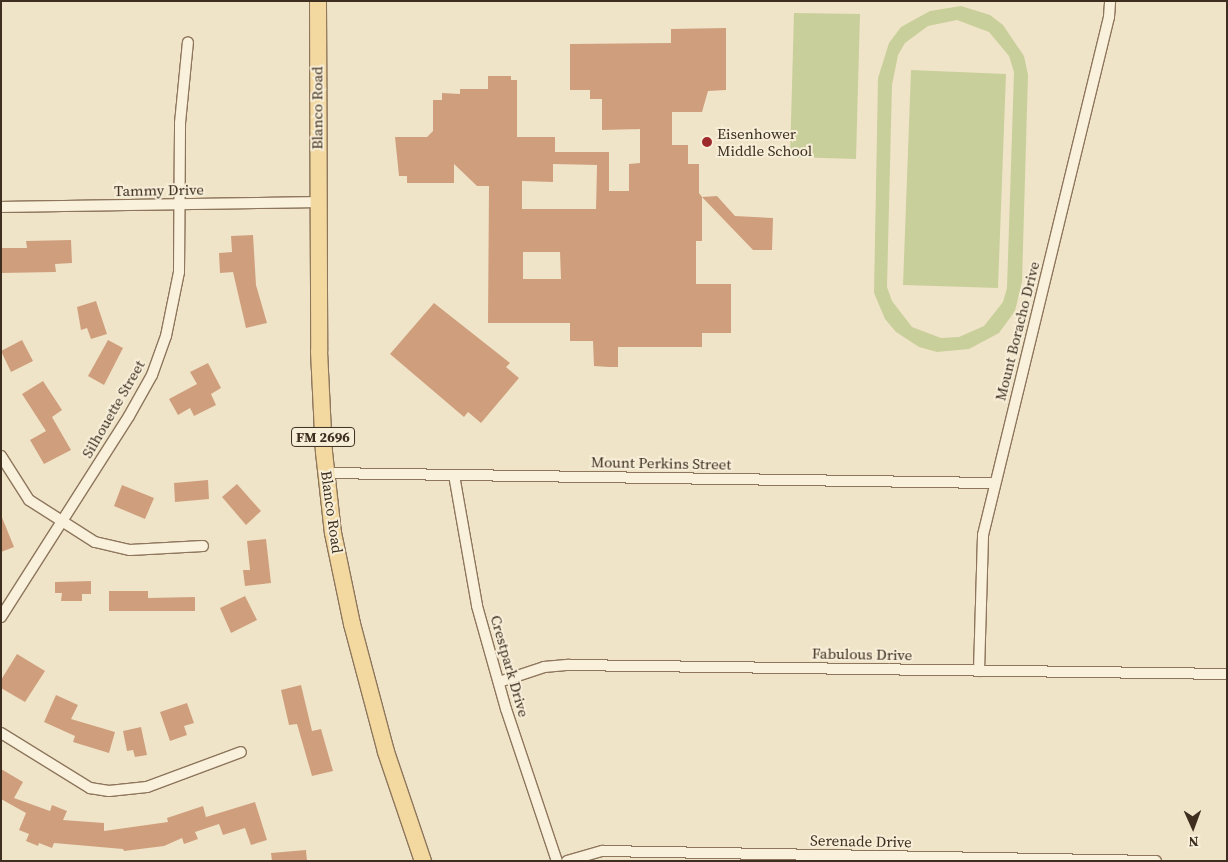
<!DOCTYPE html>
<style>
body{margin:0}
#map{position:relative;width:1228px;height:862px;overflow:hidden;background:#f0e4c8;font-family:"Source Serif 4",serif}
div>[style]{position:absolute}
.green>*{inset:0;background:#c9cf9b}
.building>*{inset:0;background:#cf9f7d}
.roads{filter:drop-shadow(1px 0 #8d765c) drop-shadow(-1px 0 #8d765c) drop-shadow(0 1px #8d765c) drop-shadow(0 -1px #8d765c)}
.street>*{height:10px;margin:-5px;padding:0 5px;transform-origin:5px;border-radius:5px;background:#faf1dc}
.primary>*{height:16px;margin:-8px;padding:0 8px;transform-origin:8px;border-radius:8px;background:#f3d9a0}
.dots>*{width:14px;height:14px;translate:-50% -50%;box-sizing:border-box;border:2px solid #f7eed8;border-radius:50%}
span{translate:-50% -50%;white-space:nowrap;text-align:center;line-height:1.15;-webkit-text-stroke:4px #f7eed8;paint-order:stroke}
.shield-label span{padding:1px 4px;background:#f7eed8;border:1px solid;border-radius:4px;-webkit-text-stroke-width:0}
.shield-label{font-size:14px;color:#3d2e20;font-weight:700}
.street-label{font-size:15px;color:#3d2e20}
.poi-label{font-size:15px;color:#3d2e20}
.left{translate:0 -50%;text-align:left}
.frame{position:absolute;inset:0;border:2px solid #3d2e20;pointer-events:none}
.north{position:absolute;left:1168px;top:802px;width:50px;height:50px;-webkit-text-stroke:4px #f7eed8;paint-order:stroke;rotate:178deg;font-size:14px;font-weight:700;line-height:20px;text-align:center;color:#3d2e20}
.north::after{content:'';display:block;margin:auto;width:18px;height:22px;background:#3d2e20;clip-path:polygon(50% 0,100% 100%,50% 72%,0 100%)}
</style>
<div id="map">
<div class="green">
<div style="clip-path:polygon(evenodd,961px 6px,990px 15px,1003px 25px,1024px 56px,1028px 75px,1022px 282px,1015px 311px,999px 333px,969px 349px,937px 352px,919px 347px,896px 332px,885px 319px,874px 293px,878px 78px,889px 43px,901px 27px,930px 11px,961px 6px,957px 20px,989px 32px,1009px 56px,1014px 72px,1007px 288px,1003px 302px,984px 326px,959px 337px,941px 338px,912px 327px,892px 301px,887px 287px,892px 85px,898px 55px,905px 43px,928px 26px,957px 20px)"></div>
<div style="clip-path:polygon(794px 13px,860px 14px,856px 159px,790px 157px)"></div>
<div style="clip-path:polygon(911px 70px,1006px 74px,998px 288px,903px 285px)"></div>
</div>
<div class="building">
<div style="clip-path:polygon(evenodd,726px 28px,726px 90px,708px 91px,702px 112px,672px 112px,672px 145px,688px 145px,688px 164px,699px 164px,699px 193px,702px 197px,717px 196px,735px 216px,773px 218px,772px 250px,753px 250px,702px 197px,702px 241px,696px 241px,696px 284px,731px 284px,731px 333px,702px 333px,702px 347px,618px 347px,618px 367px,609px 367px,594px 366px,593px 341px,570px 341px,570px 323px,488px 323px,489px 186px,477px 186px,454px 164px,454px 183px,407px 183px,407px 176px,399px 176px,395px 137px,427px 137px,433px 131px,433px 100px,442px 100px,442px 93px,460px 94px,460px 89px,488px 89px,488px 76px,511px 76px,511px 80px,517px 80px,517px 137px,555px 137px,555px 152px,609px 152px,609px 191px,629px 191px,629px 164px,640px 163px,640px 129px,602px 130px,602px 99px,590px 99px,590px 90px,570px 90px,570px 44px,671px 43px,671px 29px,726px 28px,553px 164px,597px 165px,596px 209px,522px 209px,522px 181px,553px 182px,553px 164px,726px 28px,523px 252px,560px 252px,561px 279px,523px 279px,523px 252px)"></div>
<div style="clip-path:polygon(253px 235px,256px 285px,267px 323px,246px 328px,233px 272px,220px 273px,219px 253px,232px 252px,231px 236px)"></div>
<div style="clip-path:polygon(71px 240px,72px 263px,55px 264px,56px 272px,1px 273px,1px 248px,27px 248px,26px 241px)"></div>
<div style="clip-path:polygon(96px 301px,107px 334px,91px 339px,87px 328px,81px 330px,77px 307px)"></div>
<div style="clip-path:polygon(434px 303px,510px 363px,506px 367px,519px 378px,481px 423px,468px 412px,464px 417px,390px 354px)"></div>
<div style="clip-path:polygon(22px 340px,33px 361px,11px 372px,1px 351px)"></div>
<div style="clip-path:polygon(108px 340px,123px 348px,104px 385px,88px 376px)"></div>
<div style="clip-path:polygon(208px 363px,221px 388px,211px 394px,216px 405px,194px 416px,190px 408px,178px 415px,169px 399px,197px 384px,190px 372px)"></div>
<div style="clip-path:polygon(43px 381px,62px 410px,52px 417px,71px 450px,44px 464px,30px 440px,46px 431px,22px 394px)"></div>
<div style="clip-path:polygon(208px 480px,209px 499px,175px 502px,174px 483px)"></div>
<div style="clip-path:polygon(237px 484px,261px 511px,246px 525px,222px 497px)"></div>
<div style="clip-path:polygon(122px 485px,154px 498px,145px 519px,114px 506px)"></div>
<div style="clip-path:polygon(1px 515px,14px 547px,1px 552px)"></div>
<div style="clip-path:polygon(266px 539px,271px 583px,245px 586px,243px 570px,250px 570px,247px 541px)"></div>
<div style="clip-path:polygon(91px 581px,91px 594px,82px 594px,82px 601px,61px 601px,62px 593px,55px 593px,55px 582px)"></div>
<div style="clip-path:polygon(109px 591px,148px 591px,148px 598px,195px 597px,195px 611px,109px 611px)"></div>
<div style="clip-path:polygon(245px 596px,257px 620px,231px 633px,220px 608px)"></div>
<div style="clip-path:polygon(17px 654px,45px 671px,25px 702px,1px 688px,1px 680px)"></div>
<div style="clip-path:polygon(301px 685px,312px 731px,321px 729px,333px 771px,312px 776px,297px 724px,289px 725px,281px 690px)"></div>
<div style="clip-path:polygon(56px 695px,78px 705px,71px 719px,115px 732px,109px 753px,73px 742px,75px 736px,44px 722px)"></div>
<div style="clip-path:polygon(187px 703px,194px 723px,184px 726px,187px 735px,170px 741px,160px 712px)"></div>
<div style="clip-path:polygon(141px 727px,147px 755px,135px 757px,133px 750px,127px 751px,123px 731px)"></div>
<div style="clip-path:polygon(1px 769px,23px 782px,14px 798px,50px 811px,52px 805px,67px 811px,63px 820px,104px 823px,104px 831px,168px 822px,167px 818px,203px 806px,206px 817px,255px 802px,267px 840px,251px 845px,245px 828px,223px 835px,219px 824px,195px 832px,198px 839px,184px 844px,182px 838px,164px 846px,124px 851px,123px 849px,54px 843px,52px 848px,39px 843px,38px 846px,26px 841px,29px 834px,19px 830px,26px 813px,1px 799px)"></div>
<div style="clip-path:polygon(306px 850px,307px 861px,272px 861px,271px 853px)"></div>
</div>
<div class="roads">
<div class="street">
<div style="left:1px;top:207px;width:316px;rotate:-0.9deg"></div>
<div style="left:1px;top:456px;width:52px;rotate:57.5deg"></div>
<div style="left:29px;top:500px;width:78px;rotate:32.5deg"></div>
<div style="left:95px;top:542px;width:36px;rotate:13deg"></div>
<div style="left:130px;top:550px;width:73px;rotate:-3.1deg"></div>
<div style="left:326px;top:473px;width:669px;rotate:0.86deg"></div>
<div style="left:454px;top:475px;width:133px;rotate:80deg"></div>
<div style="left:477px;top:606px;width:107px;rotate:74.3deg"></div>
<div style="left:506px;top:709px;width:160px;rotate:71.5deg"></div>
<div style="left:1px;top:617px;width:238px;rotate:-57.5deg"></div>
<div style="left:129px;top:416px;width:47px;rotate:-60.7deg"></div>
<div style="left:152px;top:375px;width:41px;rotate:-70.3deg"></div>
<div style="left:166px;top:336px;width:65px;rotate:-78.5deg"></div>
<div style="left:179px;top:272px;width:149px;rotate:-89.6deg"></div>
<div style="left:180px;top:123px;width:81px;rotate:-84.4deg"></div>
<div style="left:979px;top:671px;width:136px;rotate:-88.3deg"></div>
<div style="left:983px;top:535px;width:533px;rotate:-76.33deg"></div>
<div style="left:1109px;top:17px;width:16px;rotate:-86deg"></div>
<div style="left:499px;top:682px;width:47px;rotate:-18.4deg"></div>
<div style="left:544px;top:667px;width:25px;rotate:-5deg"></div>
<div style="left:569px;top:665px;width:658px;rotate:0.78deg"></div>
<div style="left:1px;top:733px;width:105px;rotate:31.7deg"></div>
<div style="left:90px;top:788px;width:19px;rotate:9deg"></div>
<div style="left:109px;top:791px;width:38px;rotate:-6deg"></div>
<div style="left:147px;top:787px;width:100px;rotate:-20.4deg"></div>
<div style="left:567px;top:861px;width:37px;rotate:-16deg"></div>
<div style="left:603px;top:851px;width:553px;rotate:1.04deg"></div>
</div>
<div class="primary">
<div style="left:318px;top:1px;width:350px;rotate:89.8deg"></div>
<div style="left:319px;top:351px;width:101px;rotate:87.2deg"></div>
<div style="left:324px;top:452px;width:81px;rotate:83.7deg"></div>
<div style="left:333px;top:533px;width:93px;rotate:78.2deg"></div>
<div style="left:352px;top:624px;width:132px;rotate:75.1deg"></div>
<div style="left:386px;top:752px;width:115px;rotate:71.3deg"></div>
</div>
</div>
<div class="dots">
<div style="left:707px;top:142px;background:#9e2a2b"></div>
</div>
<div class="shield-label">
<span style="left:323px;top:437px">FM 2696</span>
</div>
<div class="street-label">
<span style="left:317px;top:108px;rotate:-90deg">Blanco Road</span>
<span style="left:159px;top:190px;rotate:-1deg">Tammy Drive</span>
<span style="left:1017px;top:331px;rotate:-76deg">Mount Boracho Drive</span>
<span style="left:113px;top:409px;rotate:-60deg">Silhouette Street</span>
<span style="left:661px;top:463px;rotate:1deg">Mount Perkins Street</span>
<span style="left:332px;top:512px;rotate:82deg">Blanco Road</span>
<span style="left:862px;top:654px;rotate:1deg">Fabulous Drive</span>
<span style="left:510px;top:666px;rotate:74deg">Crestpark Drive</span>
<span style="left:861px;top:841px;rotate:1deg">Serenade Drive</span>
</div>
<div class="poi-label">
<span class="left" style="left:717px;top:142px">Eisenhower<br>Middle School</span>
</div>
<div class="frame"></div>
<div class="north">N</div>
</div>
